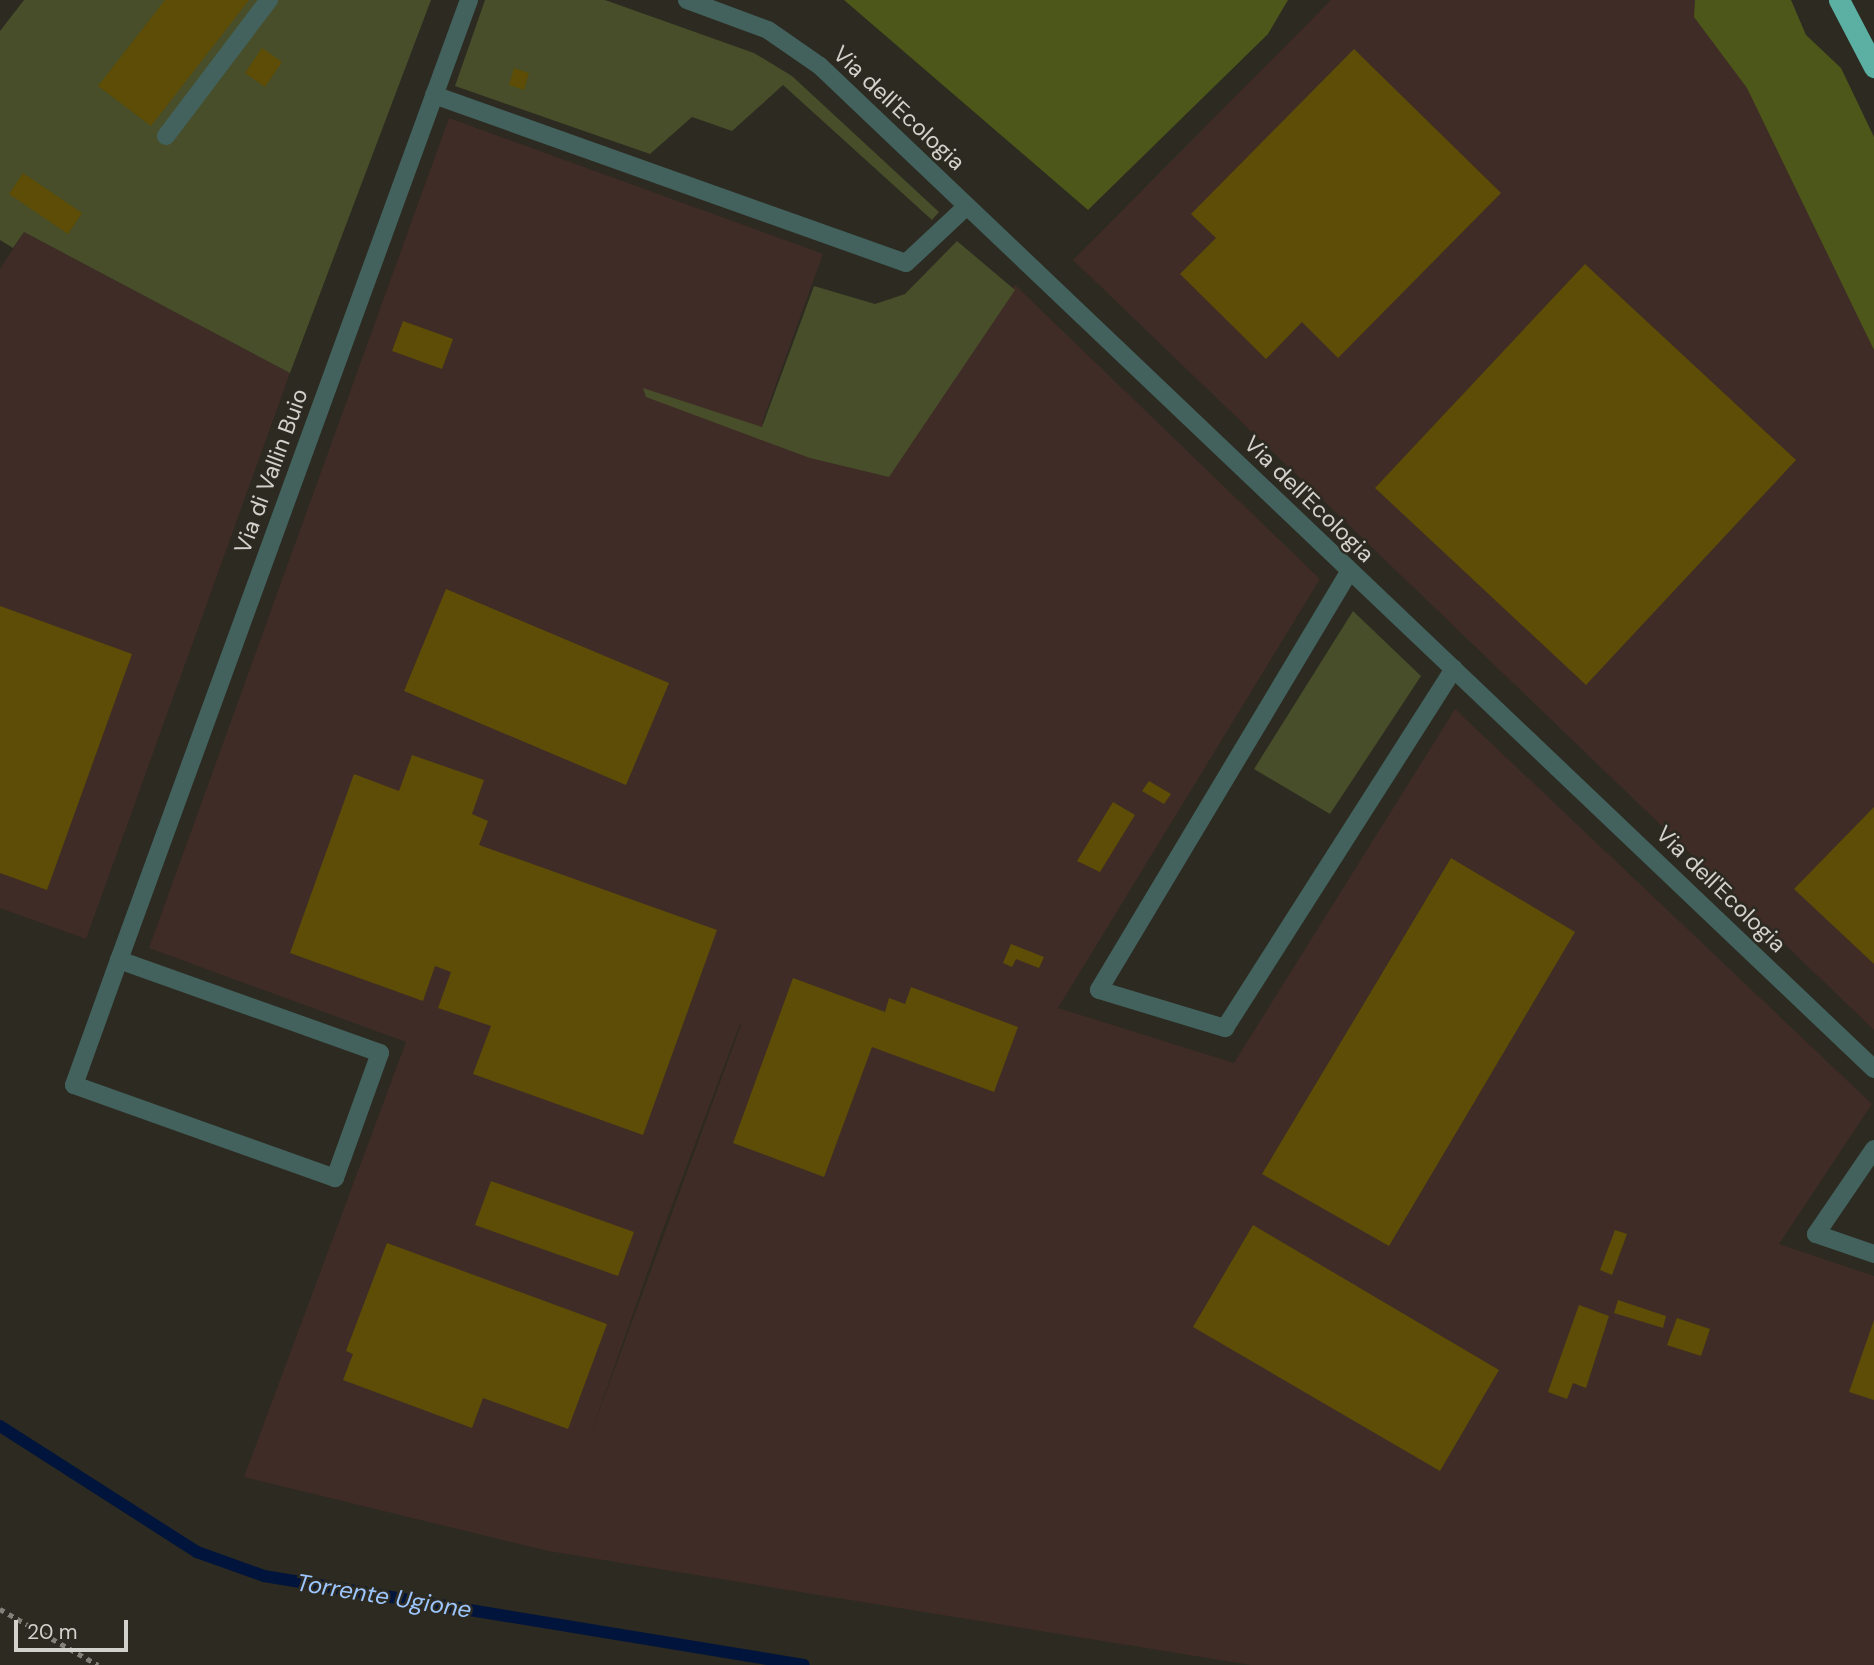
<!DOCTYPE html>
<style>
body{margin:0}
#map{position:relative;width:1874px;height:1665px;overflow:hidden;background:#2c2a21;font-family:"DM Sans",sans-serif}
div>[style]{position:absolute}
.industrial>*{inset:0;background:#3f2c26}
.green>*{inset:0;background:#474e29}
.forest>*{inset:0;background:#4d5719}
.stream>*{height:12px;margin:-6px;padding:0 6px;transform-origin:6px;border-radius:6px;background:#00143c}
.building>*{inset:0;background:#5d4d06}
.path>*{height:4.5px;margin-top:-2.25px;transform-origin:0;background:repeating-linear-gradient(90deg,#828079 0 5px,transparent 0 10px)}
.lane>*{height:18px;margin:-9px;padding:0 9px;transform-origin:9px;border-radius:9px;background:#43625d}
.street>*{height:18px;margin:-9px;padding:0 9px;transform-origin:9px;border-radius:9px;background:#43625d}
.highway>*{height:21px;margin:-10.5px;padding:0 10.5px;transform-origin:10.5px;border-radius:10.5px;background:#5cb0a3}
span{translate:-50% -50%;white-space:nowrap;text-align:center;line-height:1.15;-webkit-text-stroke:5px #2c2a21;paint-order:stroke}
.street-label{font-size:23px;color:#d3d1cc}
.water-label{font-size:24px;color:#9dc5fe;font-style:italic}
.scale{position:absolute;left:14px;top:1620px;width:114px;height:32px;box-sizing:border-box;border:4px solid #d3d1cc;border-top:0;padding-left:9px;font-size:21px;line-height:24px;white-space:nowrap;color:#d3d1cc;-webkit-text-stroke:5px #2c2a21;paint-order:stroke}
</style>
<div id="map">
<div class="industrial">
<div style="clip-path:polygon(1331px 0,1711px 0,1874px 325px,1874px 1030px,1073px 260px)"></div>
<div style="clip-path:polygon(evenodd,449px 118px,823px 254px,762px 423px,893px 470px,1015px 285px,1320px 579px,1058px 1008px,1234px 1063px,1455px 709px,1872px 1104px,1779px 1244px,1874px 1276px,1874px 1665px,1251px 1665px,548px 1551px,244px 1477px,406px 1042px,149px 948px,449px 118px,740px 1024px,741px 1025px,590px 1436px,659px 1240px,740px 1024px)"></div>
<div style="clip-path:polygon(24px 232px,290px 373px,86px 939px,0 908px,0 269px)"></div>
</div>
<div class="green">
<div style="clip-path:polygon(24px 0,431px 0,290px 373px,24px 232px,13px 248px,0 240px,0 31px)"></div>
<div style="clip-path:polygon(485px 0,605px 0,754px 53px,792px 76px,939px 212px,932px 220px,783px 85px,732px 131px,692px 117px,650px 154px,455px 86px)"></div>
<div style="clip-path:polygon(957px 241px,1015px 290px,889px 477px,810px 458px,646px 397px,643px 388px,762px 427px,814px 286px,875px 304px,905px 294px)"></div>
<div style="clip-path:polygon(1353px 611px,1421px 676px,1330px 814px,1254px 769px)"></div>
</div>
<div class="forest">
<div style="clip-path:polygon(844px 0,1288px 0,1268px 34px,1088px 210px)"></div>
<div style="clip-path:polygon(1695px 0,1791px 0,1806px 35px,1841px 68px,1874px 137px,1874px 350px,1747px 88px,1694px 17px)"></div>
</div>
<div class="stream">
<div style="left:0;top:1426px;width:234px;rotate:32.6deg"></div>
<div style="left:197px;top:1552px;width:71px;rotate:19.7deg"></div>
<div style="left:264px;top:1576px;width:547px;rotate:9.36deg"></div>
</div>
<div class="building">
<div style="clip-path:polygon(165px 0,249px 0,151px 126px,98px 86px)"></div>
<div style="clip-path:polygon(262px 48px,282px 62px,265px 87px,245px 73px)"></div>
<div style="clip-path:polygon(1354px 49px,1501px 193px,1338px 358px,1302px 322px,1266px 359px,1180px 274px,1216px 238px,1191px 214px)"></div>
<div style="clip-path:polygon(514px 68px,529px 73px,524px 90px,509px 85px)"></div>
<div style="clip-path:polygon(23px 173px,82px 213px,68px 234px,9px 194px)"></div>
<div style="clip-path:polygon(1585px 264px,1796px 460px,1586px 685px,1375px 488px)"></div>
<div style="clip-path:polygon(403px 321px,453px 339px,442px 369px,392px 351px)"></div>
<div style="clip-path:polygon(446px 589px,669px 683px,626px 785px,404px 691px)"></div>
<div style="clip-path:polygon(0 606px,132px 654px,47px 890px,0 873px)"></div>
<div style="clip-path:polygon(412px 755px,484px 780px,472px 814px,488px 821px,479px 845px,717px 930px,643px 1135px,473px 1074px,491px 1026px,438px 1008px,451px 972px,435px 966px,423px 1001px,290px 953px,354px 774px,399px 791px)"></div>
<div style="clip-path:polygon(1149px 781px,1171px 794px,1164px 804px,1142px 791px)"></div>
<div style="clip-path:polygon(1113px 802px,1135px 815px,1100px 872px,1077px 861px)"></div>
<div style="clip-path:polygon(1874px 807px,1874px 964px,1794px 889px)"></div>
<div style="clip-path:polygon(1451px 858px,1575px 932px,1389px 1246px,1262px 1174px)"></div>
<div style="clip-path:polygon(1011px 944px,1044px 957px,1039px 968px,1016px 959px,1012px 967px,1003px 963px)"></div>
<div style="clip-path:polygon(793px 978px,885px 1012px,889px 998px,905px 1004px,911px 987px,1018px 1027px,994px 1092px,872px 1047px,824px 1177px,733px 1143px)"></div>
<div style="clip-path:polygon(491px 1181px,634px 1232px,618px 1276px,475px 1225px)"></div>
<div style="clip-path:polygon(1253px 1225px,1499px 1370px,1440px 1471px,1193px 1327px)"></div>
<div style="clip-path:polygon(1615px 1230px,1627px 1234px,1612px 1275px,1600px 1270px)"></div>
<div style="clip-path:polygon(387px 1243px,607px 1324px,568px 1429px,483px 1398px,472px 1428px,343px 1380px,353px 1354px,346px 1351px)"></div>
<div style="clip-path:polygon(1618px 1300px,1666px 1316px,1663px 1328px,1614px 1313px)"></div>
<div style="clip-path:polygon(1579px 1305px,1609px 1316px,1586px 1388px,1573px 1383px,1567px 1399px,1548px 1392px)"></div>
<div style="clip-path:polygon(1677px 1318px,1710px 1329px,1701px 1356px,1667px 1345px)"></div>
<div style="clip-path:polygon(1874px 1320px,1874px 1400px,1849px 1392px)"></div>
</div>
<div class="path">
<div style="left:0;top:1609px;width:113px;rotate:29.7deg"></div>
</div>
<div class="lane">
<div style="left:434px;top:95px;width:501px;rotate:19.59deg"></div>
<div style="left:906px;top:263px;width:83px;rotate:-43.1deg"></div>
<div style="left:166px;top:136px;width:171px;rotate:-52.9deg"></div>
</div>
<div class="street">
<div style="left:687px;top:0;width:86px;rotate:20.3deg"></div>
<div style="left:768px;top:30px;width:63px;rotate:34.7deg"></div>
<div style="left:820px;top:66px;width:1455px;rotate:43.58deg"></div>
<div style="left:1349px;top:572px;width:487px;rotate:120.9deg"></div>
<div style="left:1099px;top:990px;width:132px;rotate:16.8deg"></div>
<div style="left:1225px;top:1028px;width:426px;rotate:-57.5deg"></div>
<div style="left:119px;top:960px;width:277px;rotate:19.6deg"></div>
<div style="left:380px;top:1053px;width:133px;rotate:109.8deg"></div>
<div style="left:335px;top:1178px;width:277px;rotate:-160.4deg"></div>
<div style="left:74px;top:1085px;width:133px;rotate:-70.2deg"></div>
<div style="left:119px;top:960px;width:1022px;rotate:-69.97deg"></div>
<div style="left:1874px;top:1149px;width:103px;rotate:124.3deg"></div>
<div style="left:1816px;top:1234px;width:61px;rotate:19deg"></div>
</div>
<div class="highway">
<div style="left:1839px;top:0;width:76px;rotate:62.4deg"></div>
</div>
<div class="street-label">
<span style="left:899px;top:108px;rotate:43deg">Via dell'Ecologia</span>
<span style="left:271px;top:471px;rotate:-70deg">Via di Vallin Buio</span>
<span style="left:1309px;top:499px;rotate:44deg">Via dell'Ecologia</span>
<span style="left:1721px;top:889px;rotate:44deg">Via dell'Ecologia</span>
</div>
<div class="water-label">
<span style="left:384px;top:1596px;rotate:9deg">Torrente Ugione</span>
</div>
<div class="scale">20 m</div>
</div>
